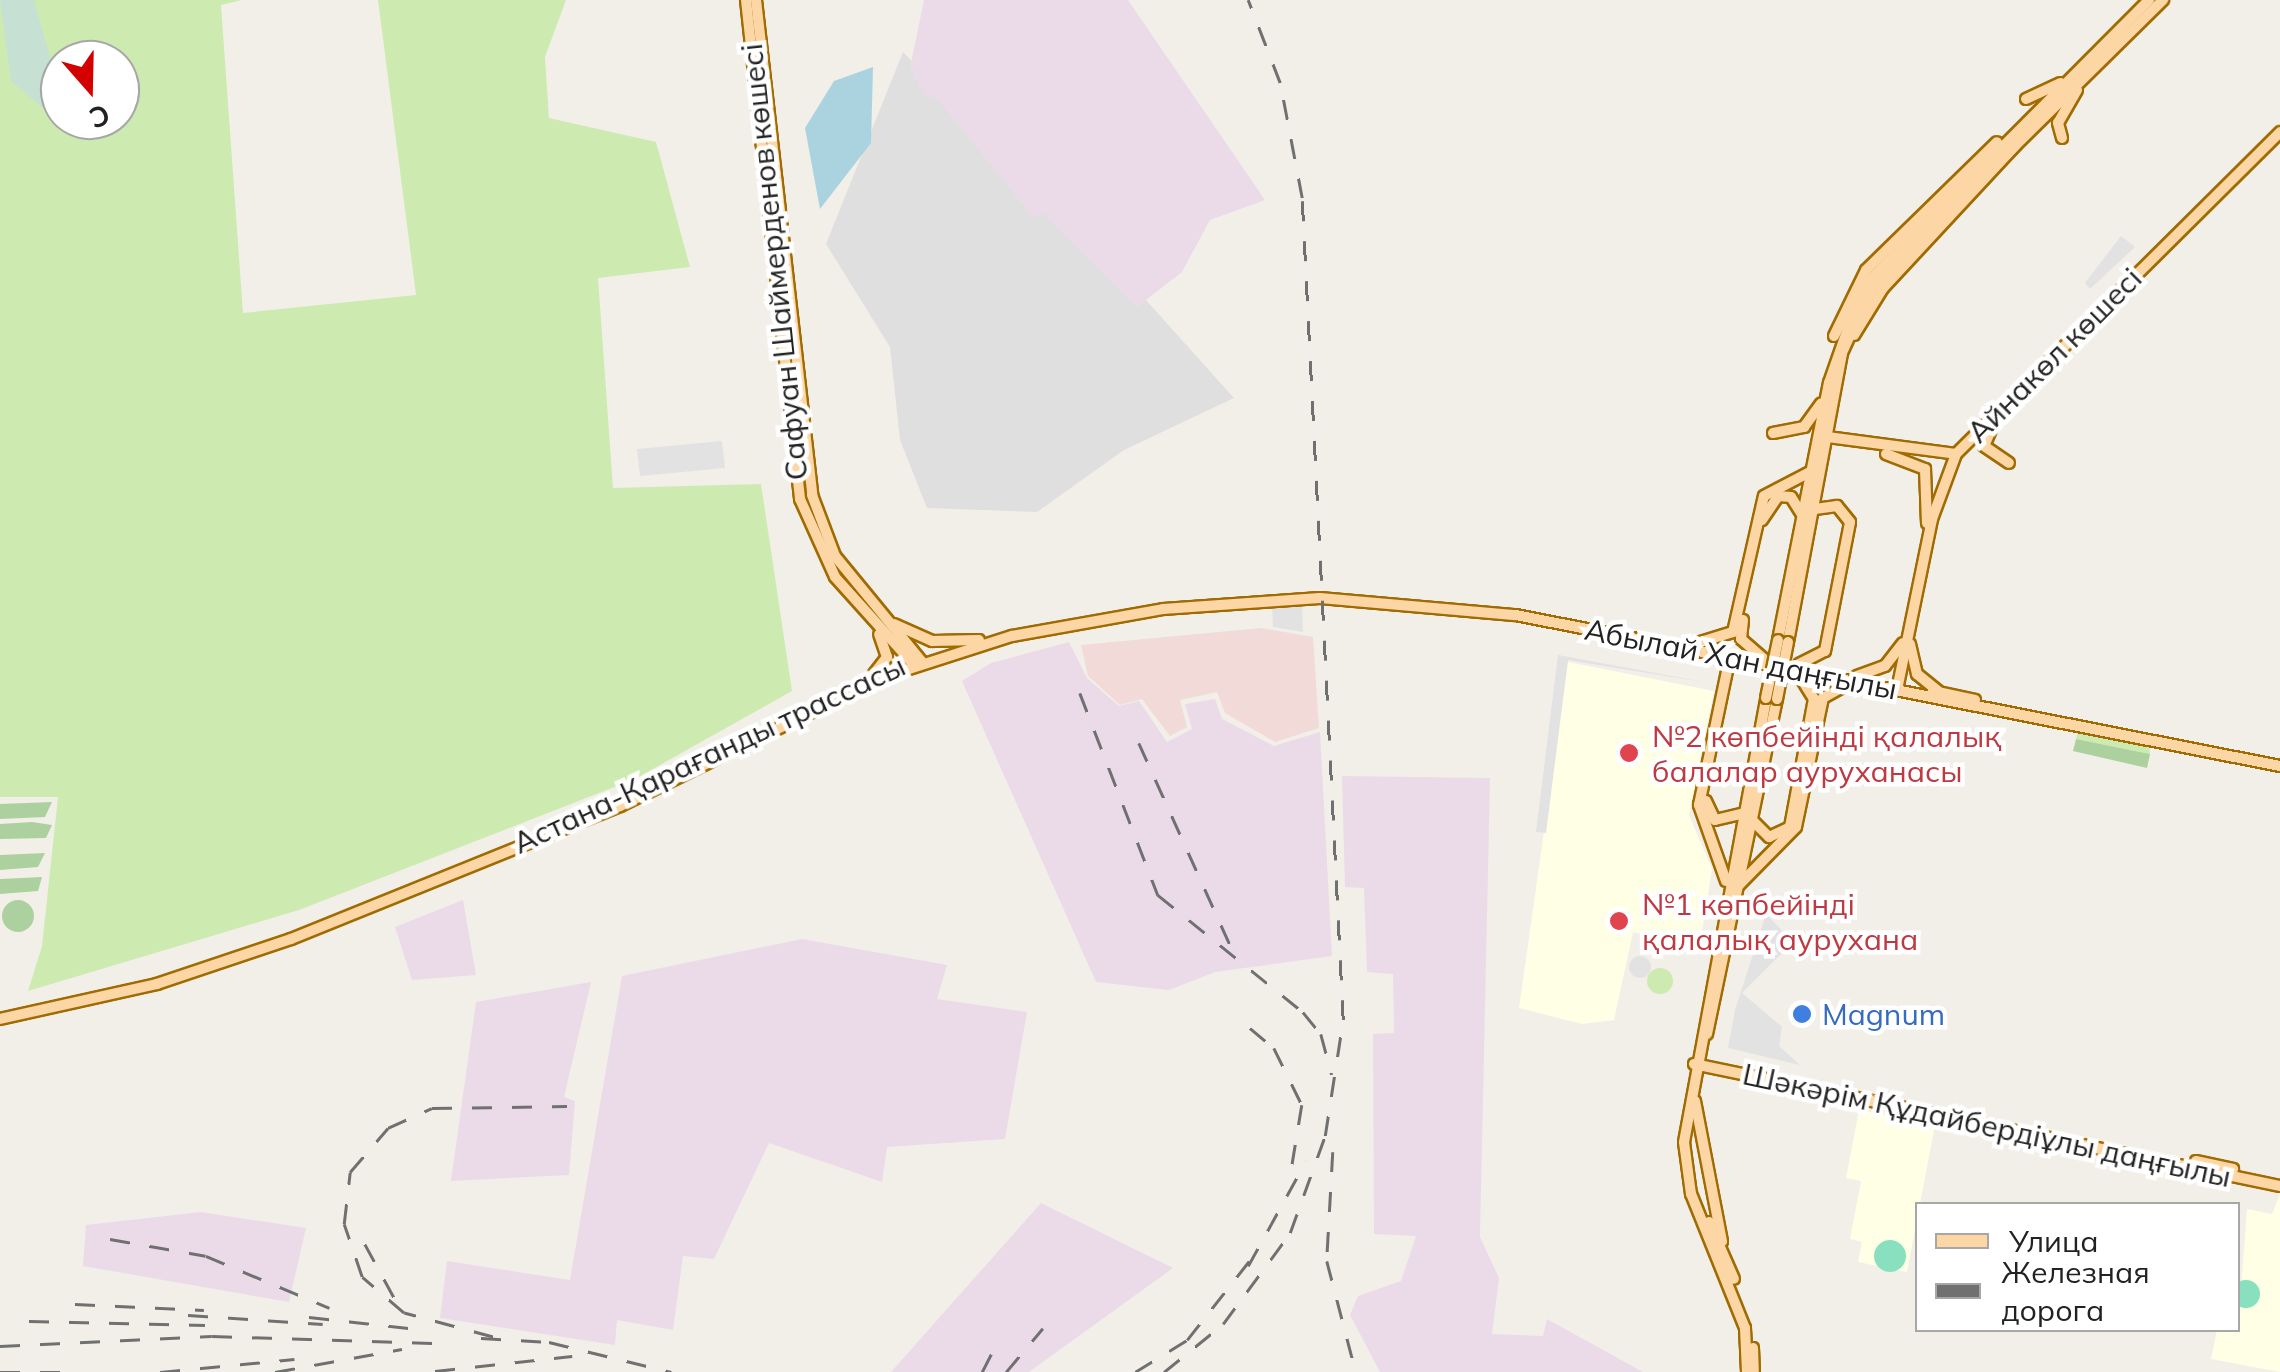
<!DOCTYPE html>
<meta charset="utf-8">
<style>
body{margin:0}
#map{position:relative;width:2280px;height:1372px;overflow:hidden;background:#f2efe9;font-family:Mulish,sans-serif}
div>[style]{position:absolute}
.residential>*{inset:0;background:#e0dfdf}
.commercial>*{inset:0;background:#f2dad9}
.industrial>*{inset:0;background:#ebdbe8}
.education>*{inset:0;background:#ffffe5}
.grass>*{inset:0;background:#cdebb0}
.round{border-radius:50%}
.forest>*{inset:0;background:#add19e}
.wetland>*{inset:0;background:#c6e0d4}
.pitch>*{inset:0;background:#88e0be}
.parking>*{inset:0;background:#e2e2e2}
.water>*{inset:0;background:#aad3df}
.roads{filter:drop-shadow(2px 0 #a06b00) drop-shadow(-2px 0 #a06b00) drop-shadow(0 2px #a06b00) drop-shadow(0 -2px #a06b00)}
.major>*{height:10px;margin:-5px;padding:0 5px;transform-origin:5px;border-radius:5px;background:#fcd6a4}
.rail>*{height:2.5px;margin-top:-1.25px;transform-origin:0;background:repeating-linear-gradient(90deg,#707070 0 20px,transparent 0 40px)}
.bridges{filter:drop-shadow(2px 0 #a06b00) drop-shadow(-2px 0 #a06b00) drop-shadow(0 2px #a06b00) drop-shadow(0 -2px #a06b00)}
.major-bridge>*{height:10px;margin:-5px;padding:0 5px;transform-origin:5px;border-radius:5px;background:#fcd6a4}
.dots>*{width:28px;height:28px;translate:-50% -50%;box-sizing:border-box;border:5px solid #fff;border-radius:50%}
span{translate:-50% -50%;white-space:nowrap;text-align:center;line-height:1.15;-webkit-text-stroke:9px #fff;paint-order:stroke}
.street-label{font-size:30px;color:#222}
.health-label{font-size:30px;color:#be3a42}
.left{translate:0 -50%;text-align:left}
.shop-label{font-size:30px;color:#366cbe}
.legend{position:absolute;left:1915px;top:1202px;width:325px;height:130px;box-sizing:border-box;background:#fff;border:2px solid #a7a7a7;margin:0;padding:12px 18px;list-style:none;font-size:30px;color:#222}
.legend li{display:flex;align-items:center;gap:20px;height:50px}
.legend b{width:50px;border:2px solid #a7a7a7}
.north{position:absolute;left:40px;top:40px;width:100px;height:100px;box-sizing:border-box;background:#fff;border:2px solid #a7a7a7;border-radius:50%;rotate:160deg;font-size:28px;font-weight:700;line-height:40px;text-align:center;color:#222}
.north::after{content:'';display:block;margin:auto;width:35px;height:45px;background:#d40000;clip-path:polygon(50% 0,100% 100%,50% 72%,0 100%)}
</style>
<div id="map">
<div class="residential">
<div style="clip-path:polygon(903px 52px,1136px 289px,1234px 398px,1124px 450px,1037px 512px,927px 508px,900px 440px,890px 347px,826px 244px)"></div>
</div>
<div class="commercial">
<div style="clip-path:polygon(1261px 628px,1313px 637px,1319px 728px,1275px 742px,1225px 713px,1217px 692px,1180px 700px,1187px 727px,1170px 736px,1142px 699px,1120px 705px,1088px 676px,1081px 645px)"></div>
</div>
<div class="industrial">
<div style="clip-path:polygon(924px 0,1128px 0,1265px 200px,1210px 220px,1182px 272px,1137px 307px,1042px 213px,1034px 218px,935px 96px,927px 99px,910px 68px)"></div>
<div style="clip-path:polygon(1069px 642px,1087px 678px,1119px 706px,1139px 701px,1167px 742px,1192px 729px,1185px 704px,1215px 699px,1222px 719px,1274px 746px,1320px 732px,1332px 956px,1215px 972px,1169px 990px,1096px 982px,962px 681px,991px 663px)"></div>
<div style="clip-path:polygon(1342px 776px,1490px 778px,1480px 1237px,1499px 1278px,1492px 1334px,1543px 1336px,1547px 1319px,1643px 1372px,1380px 1372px,1350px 1315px,1358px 1296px,1401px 1281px,1416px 1236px,1374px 1234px,1373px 1034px,1394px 1033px,1393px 974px,1367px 972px,1364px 888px,1345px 887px)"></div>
<div style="clip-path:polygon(463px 900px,476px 975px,412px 980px,395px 927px)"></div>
<div style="clip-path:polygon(802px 939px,947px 965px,937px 999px,1027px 1012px,1005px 1139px,887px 1147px,882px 1182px,769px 1143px,714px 1259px,683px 1256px,673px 1330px,617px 1320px,615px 1345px,440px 1318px,447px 1261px,570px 1280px,622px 976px)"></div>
<div style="clip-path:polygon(591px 982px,564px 1097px,575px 1101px,569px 1175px,451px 1181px,476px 1002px)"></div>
<div style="clip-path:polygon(1041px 1203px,1173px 1268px,1029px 1372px,891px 1372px)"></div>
<div style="clip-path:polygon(201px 1212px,306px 1228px,289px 1302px,83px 1266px,86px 1225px)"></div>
</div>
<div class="education">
<div style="clip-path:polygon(1568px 662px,1714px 691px,1689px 815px,1712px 869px,1700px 944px,1633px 932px,1614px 1020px,1582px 1024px,1519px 1008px)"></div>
<div style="clip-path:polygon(1859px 1110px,1935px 1125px,1907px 1272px,1858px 1262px,1862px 1242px,1850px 1239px,1861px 1181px,1846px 1178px)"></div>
<div style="clip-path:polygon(2280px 1194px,2280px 1372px,2211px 1359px,2217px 1330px,2238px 1330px,2247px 1209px,2272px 1214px)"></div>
</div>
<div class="grass">
<div style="clip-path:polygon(evenodd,0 0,242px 0,221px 5px,243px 313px,416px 295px,378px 0,566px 0,545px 57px,549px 118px,656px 142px,690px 267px,598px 278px,613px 488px,761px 484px,792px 691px,635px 779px,299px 910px,28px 991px,42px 946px,58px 797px,0 797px,0 0,60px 60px,120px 60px,120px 120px,60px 120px,60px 60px)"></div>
<div style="clip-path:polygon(2078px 730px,2149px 745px,2150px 754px,2076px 739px)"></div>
<div class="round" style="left:1647px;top:968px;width:26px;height:26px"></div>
</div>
<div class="forest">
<div style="clip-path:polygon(2076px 739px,2150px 754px,2147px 768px,2073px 751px)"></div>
<div style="clip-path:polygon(52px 802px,45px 817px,0 819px,0 804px)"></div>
<div style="clip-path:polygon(0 824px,32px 822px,52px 825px,46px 838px,0 839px)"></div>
<div style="clip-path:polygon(45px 853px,38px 867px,0 870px,0 855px)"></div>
<div style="clip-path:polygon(42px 877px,38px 891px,0 894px,0 879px)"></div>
<div class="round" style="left:2px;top:900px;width:32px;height:32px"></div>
</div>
<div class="wetland">
<div style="clip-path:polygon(0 0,34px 0,57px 82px,44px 109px,11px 81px)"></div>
</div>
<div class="pitch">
<div class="round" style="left:1874px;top:1240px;width:32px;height:32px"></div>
<div class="round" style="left:2232px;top:1280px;width:28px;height:28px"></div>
</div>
<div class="parking">
<div style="clip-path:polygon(2121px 236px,2135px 247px,2090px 289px,2085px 283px)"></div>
<div style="clip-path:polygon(722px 441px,725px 468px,640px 476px,637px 449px)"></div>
<div style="clip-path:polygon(1302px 604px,1303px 632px,1273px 627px,1272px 605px)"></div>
<div style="clip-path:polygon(1558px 655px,1709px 683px,1568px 660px,1546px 833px,1536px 832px)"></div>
<div style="clip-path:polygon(1766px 914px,1793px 942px,1742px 993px,1782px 1027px,1779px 1046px,1800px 1065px,1728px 1048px,1735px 1010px)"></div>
<div class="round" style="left:1629px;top:956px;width:22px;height:22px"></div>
</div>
<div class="water">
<div style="clip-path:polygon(873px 67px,871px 143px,820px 209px,805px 128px,834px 81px)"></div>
</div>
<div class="roads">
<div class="major">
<div style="left:746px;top:0;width:502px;rotate:83.82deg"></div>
<div style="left:800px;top:499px;width:85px;rotate:65.8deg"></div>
<div style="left:835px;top:577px;width:120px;rotate:48deg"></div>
<div style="left:756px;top:0;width:498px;rotate:83.5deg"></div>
<div style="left:812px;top:495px;width:65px;rotate:69.3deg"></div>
<div style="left:835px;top:556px;width:139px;rotate:50.6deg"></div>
<div style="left:2026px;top:99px;width:38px;rotate:-25deg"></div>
<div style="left:2062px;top:138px;width:16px;rotate:-105deg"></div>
<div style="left:2058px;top:123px;width:38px;rotate:-60deg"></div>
<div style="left:1854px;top:335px;width:55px;rotate:-58.3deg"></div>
<div style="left:1883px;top:288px;width:195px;rotate:-47.1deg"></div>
<div style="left:1834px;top:336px;width:73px;rotate:-64.1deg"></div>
<div style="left:1866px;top:270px;width:183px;rotate:-44.3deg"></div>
<div style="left:1996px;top:418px;width:30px;rotate:113deg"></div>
<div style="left:1984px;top:446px;width:30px;rotate:34deg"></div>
<div style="left:1773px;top:433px;width:32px;rotate:-11deg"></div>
<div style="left:1804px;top:427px;width:29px;rotate:-54deg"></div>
<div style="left:1820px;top:436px;width:137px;rotate:7.5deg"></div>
<div style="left:1886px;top:454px;width:42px;rotate:21deg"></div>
<div style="left:1925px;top:469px;width:54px;rotate:87.9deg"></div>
<div style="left:1762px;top:520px;width:29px;rotate:-56deg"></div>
<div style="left:1778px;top:496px;width:13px;rotate:4deg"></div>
<div style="left:1791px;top:497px;width:19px;rotate:58deg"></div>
<div style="left:1743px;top:620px;width:19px;rotate:96deg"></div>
<div style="left:1741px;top:639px;width:29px;rotate:41deg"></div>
<div style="left:894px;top:624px;width:42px;rotate:24.1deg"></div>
<div style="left:932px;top:641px;width:47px;rotate:-1.2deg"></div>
<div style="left:1778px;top:640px;width:262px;rotate:-78.8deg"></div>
<div style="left:1829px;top:383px;width:101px;rotate:-70.8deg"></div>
<div style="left:1862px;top:288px;width:407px;rotate:-45.1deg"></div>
<div style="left:1788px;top:642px;width:294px;rotate:-79.4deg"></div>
<div style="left:1842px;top:353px;width:72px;rotate:-65.6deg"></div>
<div style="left:1872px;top:287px;width:409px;rotate:-44.6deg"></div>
<div style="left:1697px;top:643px;width:38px;rotate:-17deg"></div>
<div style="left:1733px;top:632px;width:139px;rotate:-77.2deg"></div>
<div style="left:1764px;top:496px;width:52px;rotate:-27.6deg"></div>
<div style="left:1910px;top:644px;width:31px;rotate:77deg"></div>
<div style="left:1917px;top:674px;width:27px;rotate:39deg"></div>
<div style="left:1799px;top:664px;width:29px;rotate:-27deg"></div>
<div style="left:1825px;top:651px;width:131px;rotate:-79deg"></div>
<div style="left:1850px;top:522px;width:21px;rotate:-129deg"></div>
<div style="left:1837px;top:506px;width:22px;rotate:172deg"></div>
<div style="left:873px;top:675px;width:23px;rotate:-52deg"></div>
<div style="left:887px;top:657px;width:24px;rotate:-109deg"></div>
<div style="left:1857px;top:676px;width:30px;rotate:-20deg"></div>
<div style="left:1885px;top:666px;width:29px;rotate:-52deg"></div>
<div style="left:1897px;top:690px;width:175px;rotate:-78.4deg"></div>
<div style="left:1932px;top:519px;width:69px;rotate:-69.7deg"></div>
<div style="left:1956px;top:454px;width:457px;rotate:-44.8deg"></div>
<div style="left:1933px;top:691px;width:43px;rotate:12.1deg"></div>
<div style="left:1706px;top:801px;width:21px;rotate:65deg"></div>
<div style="left:1715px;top:820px;width:28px;rotate:-13deg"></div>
<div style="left:1753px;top:821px;width:23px;rotate:45deg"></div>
<div style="left:1769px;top:837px;width:23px;rotate:-25deg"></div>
<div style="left:1790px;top:827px;width:130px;rotate:-79.4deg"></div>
<div style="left:1814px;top:699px;width:34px;rotate:-122deg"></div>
<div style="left:1726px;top:881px;width:81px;rotate:-109.6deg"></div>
<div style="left:1699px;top:805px;width:152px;rotate:-78.2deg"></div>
<div style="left:1739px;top:885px;width:81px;rotate:-45.5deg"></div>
<div style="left:1796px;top:827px;width:132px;rotate:-78.2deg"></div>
<div style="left:1823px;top:698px;width:33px;rotate:-29deg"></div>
<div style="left:0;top:1019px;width:161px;rotate:-12.6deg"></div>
<div style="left:157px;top:984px;width:141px;rotate:-18.6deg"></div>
<div style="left:291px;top:939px;width:355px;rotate:-22deg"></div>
<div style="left:620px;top:806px;width:291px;rotate:-26.1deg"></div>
<div style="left:881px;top:678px;width:138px;rotate:-17.8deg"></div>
<div style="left:1012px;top:636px;width:153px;rotate:-10.1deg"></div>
<div style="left:1163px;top:609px;width:157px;rotate:-4deg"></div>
<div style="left:1320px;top:598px;width:197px;rotate:5deg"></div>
<div style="left:1516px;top:615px;width:779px;rotate:11.18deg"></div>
<div style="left:1707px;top:1034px;width:342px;rotate:-78.2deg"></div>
<div style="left:1694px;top:1064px;width:599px;rotate:11.76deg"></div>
<div style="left:1695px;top:1101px;width:143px;rotate:79.1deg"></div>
<div style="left:2196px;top:1161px;width:38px;rotate:12deg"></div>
<div style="left:1709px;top:1222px;width:62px;rotate:66.3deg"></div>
<div style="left:1753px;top:1348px;width:24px;rotate:88deg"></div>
<div style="left:1747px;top:1372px;width:44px;rotate:-92.6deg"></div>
<div style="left:1745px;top:1328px;width:144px;rotate:-111.9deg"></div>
<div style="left:1691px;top:1194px;width:52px;rotate:-97.7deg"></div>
<div style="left:1684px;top:1142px;width:452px;rotate:-79.5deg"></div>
</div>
</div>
<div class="rail">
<div style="left:1080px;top:693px;width:217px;rotate:68.9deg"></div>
<div style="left:1158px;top:895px;width:186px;rotate:38.9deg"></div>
<div style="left:1303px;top:1012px;width:28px;rotate:51deg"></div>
<div style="left:1321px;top:1034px;width:42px;rotate:75deg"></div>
<div style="left:1139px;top:743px;width:226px;rotate:65.7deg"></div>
<div style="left:1250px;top:1028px;width:31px;rotate:40deg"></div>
<div style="left:1274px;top:1048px;width:64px;rotate:63.8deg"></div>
<div style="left:1302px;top:1105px;width:74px;rotate:99.3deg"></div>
<div style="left:1333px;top:1152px;width:109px;rotate:93.2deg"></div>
<div style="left:1327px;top:1261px;width:115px;rotate:75.4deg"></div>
<div style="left:110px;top:1239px;width:97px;rotate:10deg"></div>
<div style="left:206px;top:1256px;width:134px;rotate:22.8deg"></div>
<div style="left:365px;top:1244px;width:63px;rotate:61.4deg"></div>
<div style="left:1248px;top:1266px;width:120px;rotate:-61.1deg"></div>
<div style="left:75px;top:1304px;width:129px;rotate:2.7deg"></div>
<div style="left:188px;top:1315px;width:135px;rotate:3.8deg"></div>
<div style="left:309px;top:1317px;width:100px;rotate:6.3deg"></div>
<div style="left:29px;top:1321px;width:176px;rotate:1.3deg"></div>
<div style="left:493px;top:1337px;width:92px;rotate:-164.9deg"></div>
<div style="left:404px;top:1313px;width:55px;rotate:-139.4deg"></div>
<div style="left:362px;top:1277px;width:56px;rotate:-108.8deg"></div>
<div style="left:344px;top:1224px;width:52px;rotate:-83.4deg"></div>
<div style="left:350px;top:1172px;width:58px;rotate:-49.2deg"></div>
<div style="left:388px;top:1128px;width:48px;rotate:-24.4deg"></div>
<div style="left:432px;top:1108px;width:135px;rotate:-0.8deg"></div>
<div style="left:481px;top:1338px;width:68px;rotate:3.4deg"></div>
<div style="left:549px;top:1342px;width:126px;rotate:13.8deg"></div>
<div style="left:0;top:1346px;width:212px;rotate:-2.7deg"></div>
<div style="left:212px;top:1336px;width:228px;rotate:1.8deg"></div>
<div style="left:435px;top:1371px;width:138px;rotate:-6.2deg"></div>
<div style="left:0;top:1372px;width:80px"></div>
<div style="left:160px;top:1372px;width:135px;rotate:-5.5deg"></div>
<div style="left:275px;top:1372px;width:129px;rotate:-10.3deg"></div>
<div style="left:982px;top:1372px;width:29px;rotate:-63deg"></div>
<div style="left:1006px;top:1372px;width:57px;rotate:-49.9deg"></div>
<div style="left:1135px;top:1372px;width:61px;rotate:-31.6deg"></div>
<div style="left:1187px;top:1340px;width:108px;rotate:-51.8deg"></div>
<div style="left:1164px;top:1372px;width:76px;rotate:-39.1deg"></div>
<div style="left:1223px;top:1324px;width:113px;rotate:-53.6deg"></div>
<div style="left:1290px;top:1233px;width:103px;rotate:-70.2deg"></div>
<div style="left:1325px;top:1136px;width:117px;rotate:-81.2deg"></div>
<div style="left:1343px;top:1020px;width:823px;rotate:-92.86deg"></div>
<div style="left:1302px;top:198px;width:117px;rotate:-100.8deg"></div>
<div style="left:1280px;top:83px;width:89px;rotate:-111.1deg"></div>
</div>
<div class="bridges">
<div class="major-bridge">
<div style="left:1766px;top:698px;width:59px;rotate:-78.3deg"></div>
<div style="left:1777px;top:699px;width:58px;rotate:-79.1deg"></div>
</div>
</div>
<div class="dots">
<div style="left:1629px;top:753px;background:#e0444e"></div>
<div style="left:1619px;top:921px;background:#e0444e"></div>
<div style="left:1802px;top:1014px;background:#3f7fe0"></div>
</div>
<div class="street-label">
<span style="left:774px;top:262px;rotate:-96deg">Сафуан Шаймерденов көшесі</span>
<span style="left:2054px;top:355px;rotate:-45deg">Айнакөл көшесі</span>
<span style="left:1741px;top:659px;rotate:11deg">Абылай Хан даңғылы</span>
<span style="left:709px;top:754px;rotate:-25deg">Астана-Қарағанды трассасы</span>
<span style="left:1987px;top:1125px;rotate:12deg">Шәкәрім Құдайбердіұлы даңғылы</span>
</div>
<div class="health-label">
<span class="left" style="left:1652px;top:753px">№2 көпбейінді қалалық<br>балалар ауруханасы</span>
<span class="left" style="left:1642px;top:921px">№1 көпбейінді<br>қалалық аурухана</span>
</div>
<div class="shop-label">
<span class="left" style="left:1822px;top:1014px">Magnum</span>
</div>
<ul class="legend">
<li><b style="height:12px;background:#fcd6a4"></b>Улица</li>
<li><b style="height:12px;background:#707070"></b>Железная дорога</li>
</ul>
<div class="north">С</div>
</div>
